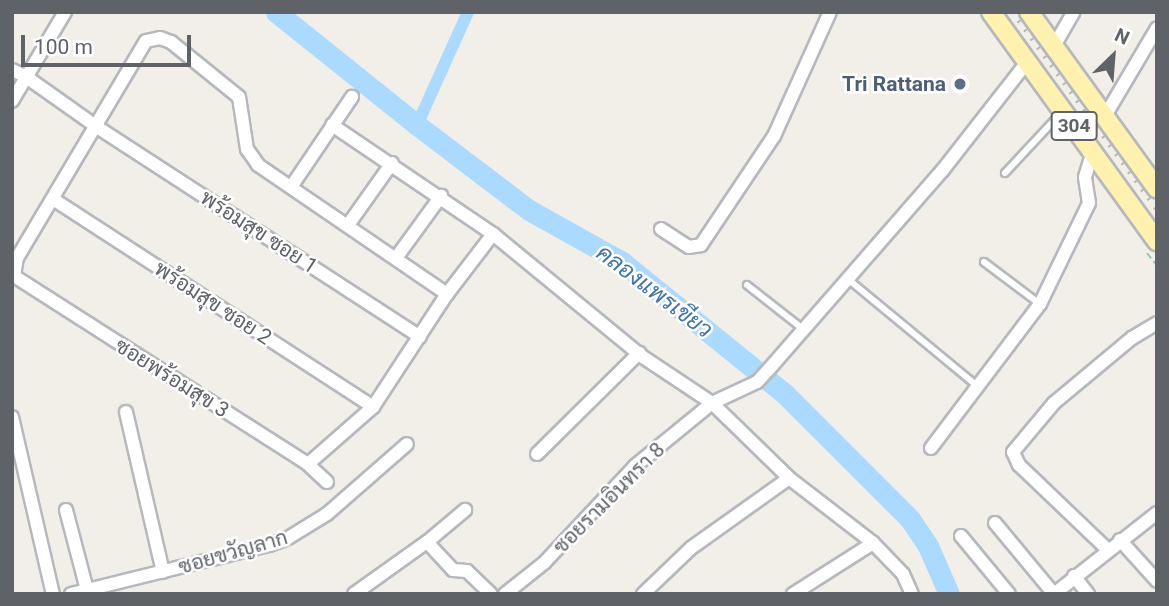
<!DOCTYPE html>
<meta charset="utf-8">
<style>
body{margin:0}
#map{position:relative;width:1169px;height:606px;overflow:hidden;background:#f1efe8;font-family:Roboto,Sarabun,sans-serif}
div>[style]{position:absolute}
.canal>*{height:12px;margin:-6px;padding:0 6px;transform-origin:6px;border-radius:6px;background:#aadaff}
.river>*{height:21px;margin:-10.5px;padding:0 10.5px;transform-origin:10.5px;border-radius:10.5px;background:#aadaff}
.path>*{height:2px;margin-top:-1px;transform-origin:0;background:repeating-linear-gradient(90deg,#9cc7a9 0 7px,transparent 0 10.5px)}
.roads{filter:drop-shadow(2px 0 #b5b8bc) drop-shadow(-2px 0 #b5b8bc) drop-shadow(0 2px #b5b8bc) drop-shadow(0 -2px #b5b8bc)}
.service>*{height:6px;margin:-3px;padding:0 3px;transform-origin:3px;border-radius:3px;background:#fff}
.minor>*{height:12px;margin:-6px;padding:0 6px;transform-origin:6px;border-radius:6px;background:#fff}
.primary>*{height:18px;margin:-9px;padding:0 9px;transform-origin:9px;border-radius:9px;background:#fff2af}
.rail>*{height:3.5px;margin-top:-1.75px;transform-origin:0;background:repeating-linear-gradient(90deg,#b6b7b8 0 2px,transparent 0 11px)}
.dots>*{width:19px;height:19px;translate:-50% -50%;box-sizing:border-box;border:4px solid #fff;border-radius:50%}
span{translate:-50% -50%;white-space:nowrap;text-align:center;line-height:1.15;-webkit-text-stroke:5px #fff;paint-order:stroke}
.shield-label span{padding:2px 5px;background:#fff;border:2px solid;border-radius:5px;-webkit-text-stroke-width:0}
.shield-label{font-size:19px;color:#5f6368;font-weight:700}
.service-label{font-size:21px;color:#4e5e75;font-weight:700}
.right{translate:-100% -50%;text-align:right}
.street-label{font-size:21px;color:#5f6368}
.water-label{font-size:23px;color:#4174aa;font-style:italic}
.frame{position:absolute;inset:0;border:14px solid #5f6368;pointer-events:none}
.north{position:absolute;left:1078px;top:21px;width:70px;height:70px;-webkit-text-stroke:5px #fff;paint-order:stroke;rotate:25deg;font-size:19px;font-weight:700;line-height:28px;text-align:center;color:#5f6368}
.north::after{content:'';display:block;margin:auto;width:24px;height:32px;background:#5f6368;clip-path:polygon(50% 0,100% 100%,50% 72%,0 100%)}
.scale{position:absolute;left:21px;top:35px;width:170px;height:32px;box-sizing:border-box;border:4px solid #5f6368;border-top:0;padding-left:9px;font-size:21px;line-height:24px;white-space:nowrap;color:#5f6368;-webkit-text-stroke:5px #fff;paint-order:stroke}
</style>
<div id="map">
<div class="canal">
<div style="left:417px;top:125px;width:124px;rotate:-65.7deg"></div>
</div>
<div class="river">
<div style="left:276px;top:12px;width:181px;rotate:38.7deg"></div>
<div style="left:417px;top:125px;width:141px;rotate:37.2deg"></div>
<div style="left:529px;top:210px;width:107px;rotate:29.2deg"></div>
<div style="left:622px;top:262px;width:208px;rotate:39deg"></div>
<div style="left:784px;top:393px;width:178px;rotate:45deg"></div>
<div style="left:910px;top:519px;width:32px;rotate:56deg"></div>
<div style="left:928px;top:546px;width:52px;rotate:66.4deg"></div>
</div>
<div class="path">
<div style="left:1147px;top:253px;width:16px;rotate:52deg"></div>
</div>
<div class="roads">
<div class="service">
<div style="left:1005px;top:173px;width:82px;rotate:-47deg"></div>
<div style="left:984px;top:262px;width:70px;rotate:36.9deg"></div>
<div style="left:849px;top:280px;width:166px;rotate:39.6deg"></div>
<div style="left:747px;top:285px;width:71px;rotate:38.2deg"></div>
</div>
<div class="minor">
<div style="left:1054px;top:46px;width:39px;rotate:-60deg"></div>
<div style="left:12px;top:70px;width:14px;rotate:25deg"></div>
<div style="left:25px;top:76px;width:88px;rotate:35.3deg"></div>
<div style="left:97px;top:127px;width:385px;rotate:33deg"></div>
<div style="left:12px;top:101px;width:104px;rotate:-59.2deg"></div>
<div style="left:1105px;top:116px;width:102px;rotate:-59.4deg"></div>
<div style="left:332px;top:125px;width:194px;rotate:34.1deg"></div>
<div style="left:493px;top:234px;width:194px;rotate:39.4deg"></div>
<div style="left:643px;top:357px;width:83px;rotate:33.7deg"></div>
<div style="left:712px;top:403px;width:107px;rotate:44.2deg"></div>
<div style="left:789px;top:478px;width:106px;rotate:37.7deg"></div>
<div style="left:873px;top:543px;width:43px;rotate:45.9deg"></div>
<div style="left:903px;top:574px;width:22px;rotate:66deg"></div>
<div style="left:291px;top:187px;width:109px;rotate:-55.9deg"></div>
<div style="left:53px;top:199px;width:382px;rotate:33deg"></div>
<div style="left:348px;top:225px;width:76px;rotate:-54.6deg"></div>
<div style="left:661px;top:229px;width:33px;rotate:33deg"></div>
<div style="left:689px;top:247px;width:12px;rotate:-9deg"></div>
<div style="left:701px;top:245px;width:131px;rotate:-56.2deg"></div>
<div style="left:774px;top:136px;width:136px;rotate:-65.7deg"></div>
<div style="left:396px;top:258px;width:77px;rotate:-54deg"></div>
<div style="left:126px;top:412px;width:164px;rotate:77deg"></div>
<div style="left:12px;top:417px;width:182px;rotate:77deg"></div>
<div style="left:931px;top:448px;width:181px;rotate:-52.9deg"></div>
<div style="left:1040px;top:304px;width:112px;rotate:-64.1deg"></div>
<div style="left:1089px;top:203px;width:26px;rotate:-99deg"></div>
<div style="left:1085px;top:177px;width:27px;rotate:-73deg"></div>
<div style="left:537px;top:454px;width:144px;rotate:-44.7deg"></div>
<div style="left:308px;top:464px;width:86px;rotate:-41.2deg"></div>
<div style="left:373px;top:407px;width:135px;rotate:-56.8deg"></div>
<div style="left:447px;top:294px;width:76px;rotate:-52.5deg"></div>
<div style="left:327px;top:482px;width:26px;rotate:-137deg"></div>
<div style="left:308px;top:464px;width:349px;rotate:-147.4deg"></div>
<div style="left:14px;top:276px;width:18px;rotate:-81deg"></div>
<div style="left:17px;top:258px;width:252px;rotate:-59.3deg"></div>
<div style="left:146px;top:41px;width:14px;rotate:-12deg"></div>
<div style="left:160px;top:38px;width:12px;rotate:20deg"></div>
<div style="left:171px;top:42px;width:87px;rotate:39deg"></div>
<div style="left:239px;top:97px;width:53px;rotate:81.3deg"></div>
<div style="left:247px;top:149px;width:19px;rotate:55deg"></div>
<div style="left:258px;top:165px;width:229px;rotate:34.3deg"></div>
<div style="left:66px;top:510px;width:83px;rotate:75.3deg"></div>
<div style="left:995px;top:523px;width:92px;rotate:50.3deg"></div>
<div style="left:961px;top:536px;width:75px;rotate:50.4deg"></div>
<div style="left:1120px;top:540px;width:55px;rotate:47.9deg"></div>
<div style="left:427px;top:542px;width:38px;rotate:47deg"></div>
<div style="left:453px;top:570px;width:14px;rotate:4deg"></div>
<div style="left:467px;top:571px;width:33px;rotate:44deg"></div>
<div style="left:1108px;top:550px;width:123px;rotate:-136.3deg"></div>
<div style="left:1019px;top:465px;width:14px;rotate:-115deg"></div>
<div style="left:1013px;top:452px;width:64px;rotate:-50.1deg"></div>
<div style="left:1054px;top:403px;width:102px;rotate:-39.8deg"></div>
<div style="left:1132px;top:338px;width:29px;rotate:-31deg"></div>
<div style="left:1074px;top:576px;width:23px;rotate:52deg"></div>
<div style="left:71px;top:594px;width:204px;rotate:-13.9deg"></div>
<div style="left:269px;top:545px;width:20px;rotate:-20deg"></div>
<div style="left:288px;top:538px;width:46px;rotate:-31.6deg"></div>
<div style="left:327px;top:514px;width:106px;rotate:-41.2deg"></div>
<div style="left:354px;top:594px;width:90px;rotate:-35.5deg"></div>
<div style="left:427px;top:542px;width:50px;rotate:-40.1deg"></div>
<div style="left:505px;top:594px;width:50px;rotate:-38.5deg"></div>
<div style="left:544px;top:563px;width:133px;rotate:-46.8deg"></div>
<div style="left:635px;top:466px;width:99px;rotate:-39.3deg"></div>
<div style="left:712px;top:403px;width:50px;rotate:-25deg"></div>
<div style="left:757px;top:382px;width:19px;rotate:-47deg"></div>
<div style="left:770px;top:368px;width:262px;rotate:-48.9deg"></div>
<div style="left:942px;top:171px;width:140px;rotate:-52deg"></div>
<div style="left:643px;top:594px;width:66px;rotate:-43.8deg"></div>
<div style="left:691px;top:548px;width:120px;rotate:-35.5deg"></div>
<div style="left:793px;top:594px;width:95px;rotate:-32.5deg"></div>
<div style="left:1054px;top:594px;width:131px;rotate:-38.2deg"></div>
</div>
<div class="primary">
<div style="left:991px;top:12px;width:283px;rotate:54.1deg"></div>
<div style="left:1029px;top:12px;width:218px;rotate:54.1deg"></div>
</div>
</div>
<div class="rail">
<div style="left:1012px;top:12px;width:245px;rotate:53.8deg"></div>
</div>
<div class="dots">
<div style="left:960px;top:84px;background:#5c6f8a"></div>
</div>
<div class="shield-label">
<span style="left:1074px;top:126px">304</span>
</div>
<div class="service-label">
<span class="right" style="left:946px;top:84px">Tri Rattana</span>
</div>
<div class="street-label">
<span style="left:259px;top:232px;rotate:33deg">พร้อมสุข ซอย 1</span>
<span style="left:213px;top:303px;rotate:33deg">พร้อมสุข ซอย 2</span>
<span style="left:172px;top:378px;rotate:32deg">ซอยพร้อมสุข 3</span>
<span style="left:609px;top:498px;rotate:-45deg">ซอยรามอินทรา 8</span>
<span style="left:233px;top:552px;rotate:-16deg">ซอยขวัญลาก</span>
</div>
<div class="water-label">
<span style="left:654px;top:292px;rotate:37deg">คลองแพรเขียว</span>
</div>
<div class="frame"></div>
<div class="north">N</div>
<div class="scale">100 m</div>
</div>
